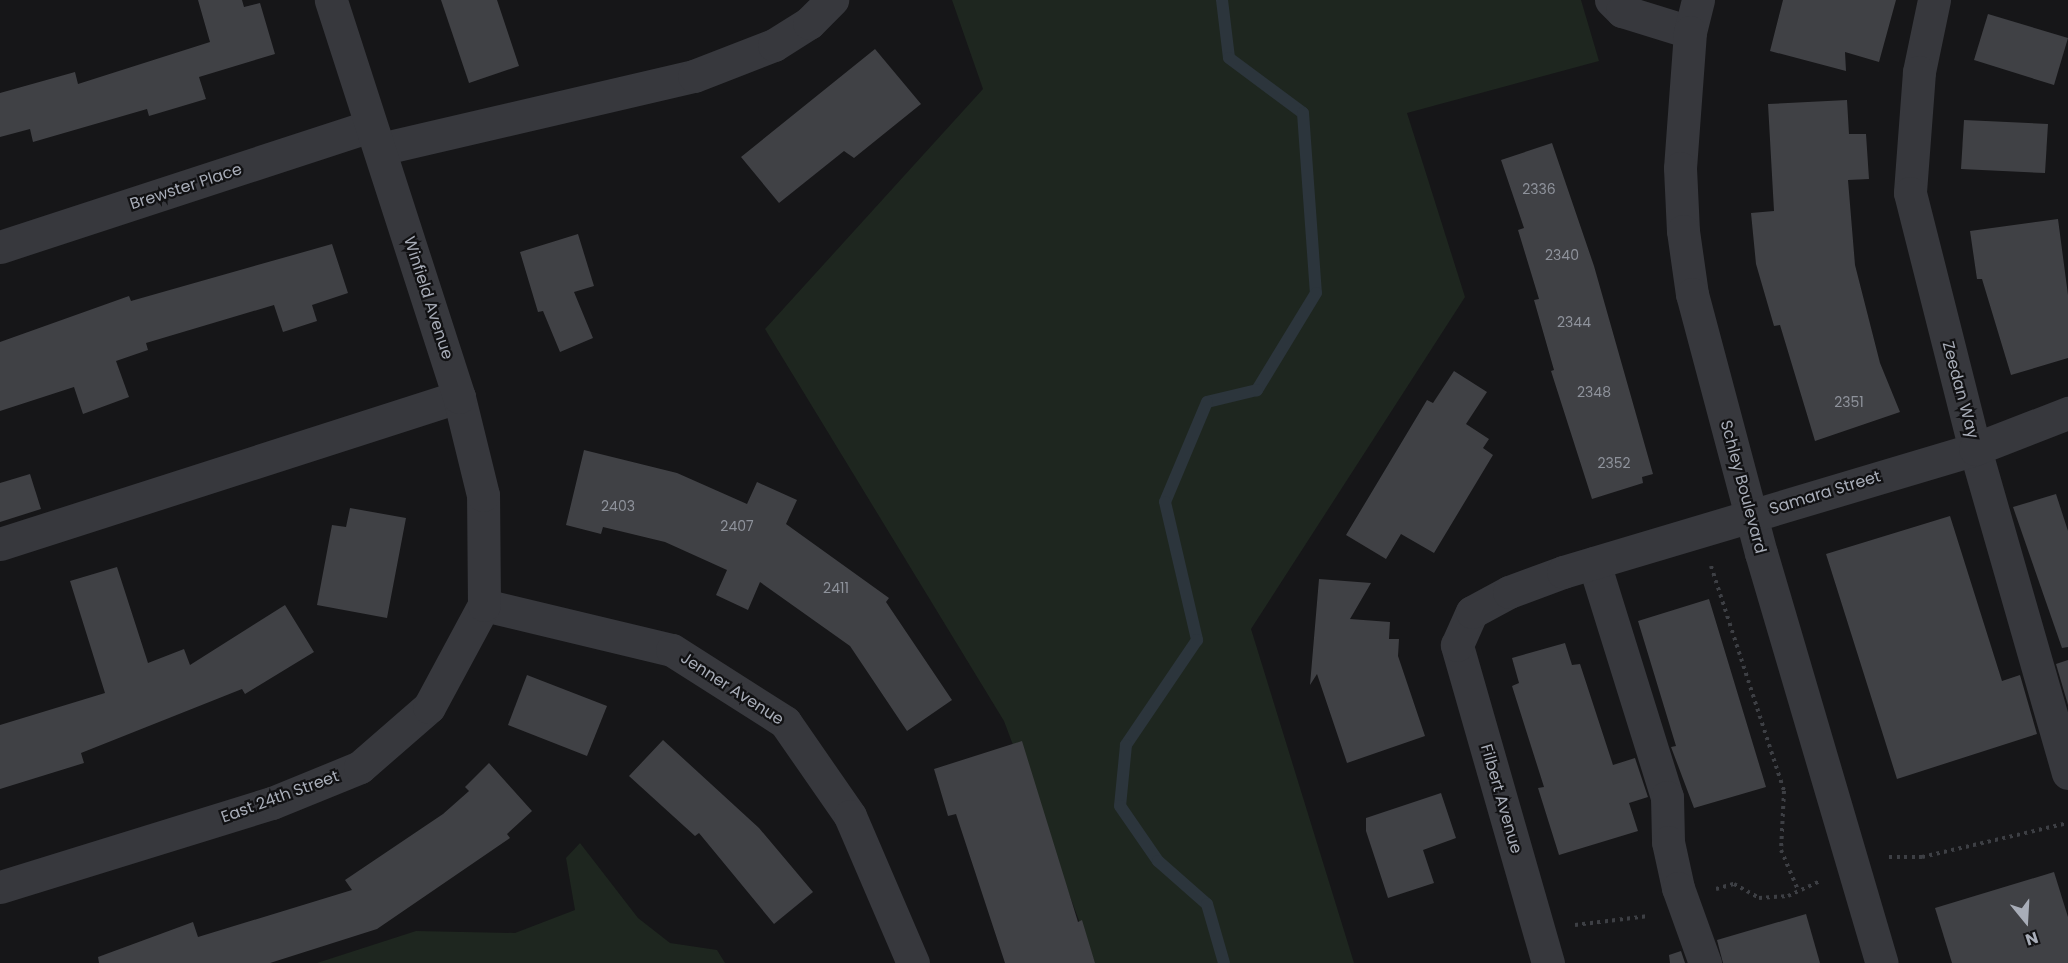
<!DOCTYPE html>
<style>
body{margin:0}
#map{position:relative;width:2068px;height:963px;overflow:hidden;background:#161618;font-family:Poppins,sans-serif}
div>[style]{position:absolute}
.green>*{inset:0;background:#1e261f}
.stream>*{height:12px;margin:-6px;padding:0 6px;transform-origin:6px;border-radius:6px;background:#2c353c}
.building>*{inset:0;background:#404145}
.path>*{height:4px;margin-top:-2px;transform-origin:0;background:repeating-linear-gradient(90deg,#3d3f44 0 3px,transparent 0 7.5px)}
.minor>*{height:33px;margin:-16.5px;padding:0 16.5px;transform-origin:16.5px;border-radius:16.5px;background:#37383d}
span{translate:-50% -50%;white-space:nowrap;text-align:center;line-height:1.15;-webkit-text-stroke:4.5px #111113;paint-order:stroke}
.number-label{font-size:14px;color:#8e929b}
.number-label span{-webkit-text-stroke-width:0}
.street-label{font-size:16px;color:#a8adb8}
.north{position:absolute;left:1996px;top:891px;width:60px;height:60px;-webkit-text-stroke:4px #111113;paint-order:stroke;rotate:162deg;font-size:16px;font-weight:700;line-height:24px;text-align:center;color:#a8adb8}
.north::after{content:'';display:block;margin:auto;width:21px;height:27px;background:#a8adb8;clip-path:polygon(50% 0,100% 100%,50% 72%,0 100%)}
</style>
<div id="map">
<div class="green">
<div style="clip-path:polygon(952px 0,1581px 0,1599px 61px,1407px 113px,1465px 297px,1251px 629px,1354px 963px,1095px 963px,1004px 721px,765px 329px,983px 89px)"></div>
<div style="clip-path:polygon(580px 843px,638px 918px,670px 943px,717px 950px,725px 963px,317px 963px,416px 931px,515px 933px,575px 910px,566px 858px)"></div>
</div>
<div class="stream">
<div style="left:1222px;top:0;width:58px;rotate:83.1deg"></div>
<div style="left:1229px;top:58px;width:92px;rotate:36.6deg"></div>
<div style="left:1303px;top:113px;width:180px;rotate:85.9deg"></div>
<div style="left:1316px;top:293px;width:114px;rotate:121.3deg"></div>
<div style="left:1257px;top:390px;width:51px;rotate:166.5deg"></div>
<div style="left:1207px;top:402px;width:108px;rotate:112.8deg"></div>
<div style="left:1165px;top:502px;width:142px;rotate:76.9deg"></div>
<div style="left:1197px;top:640px;width:127px;rotate:124.1deg"></div>
<div style="left:1126px;top:745px;width:61px;rotate:95.6deg"></div>
<div style="left:1120px;top:806px;width:67px;rotate:55.4deg"></div>
<div style="left:1158px;top:861px;width:65px;rotate:41.3deg"></div>
<div style="left:1207px;top:904px;width:61px;rotate:73.9deg"></div>
</div>
<div class="building">
<div style="clip-path:polygon(198px 0,242px 0,244px 7px,260px 3px,275px 54px,199px 77px,206px 99px,149px 116px,147px 109px,33px 142px,30px 129px,0 137px,0 93px,75px 72px,78px 84px,210px 42px)"></div>
<div style="clip-path:polygon(441px 0,497px 0,519px 66px,469px 83px)"></div>
<div style="clip-path:polygon(1783px 0,1896px 0,1879px 62px,1845px 52px,1846px 71px,1770px 51px)"></div>
<div style="clip-path:polygon(1988px 14px,2068px 38px,2054px 85px,1974px 60px)"></div>
<div style="clip-path:polygon(875px 49px,921px 104px,854px 158px,844px 151px,779px 203px,741px 157px)"></div>
<div style="clip-path:polygon(1847px 100px,1849px 134px,1866px 134px,1869px 179px,1848px 180px,1855px 265px,1880px 363px,1900px 412px,1815px 441px,1780px 325px,1774px 326px,1756px 264px,1751px 213px,1774px 211px,1768px 104px)"></div>
<div style="clip-path:polygon(1964px 120px,2048px 124px,2045px 173px,1961px 169px)"></div>
<div style="clip-path:polygon(1552px 143px,1594px 266px,1653px 474px,1642px 477px,1643px 483px,1592px 499px,1551px 371px,1554px 370px,1534px 300px,1539px 299px,1518px 230px,1524px 228px,1501px 160px)"></div>
<div style="clip-path:polygon(2058px 219px,2068px 295px,2068px 358px,2011px 375px,1982px 279px,1977px 279px,1970px 231px)"></div>
<div style="clip-path:polygon(578px 234px,594px 286px,574px 292px,593px 338px,560px 352px,543px 311px,538px 312px,520px 252px)"></div>
<div style="clip-path:polygon(332px 244px,348px 293px,312px 305px,317px 321px,283px 332px,274px 305px,146px 343px,148px 350px,116px 361px,129px 397px,83px 414px,74px 387px,0 411px,0 342px,129px 296px,131px 301px)"></div>
<div style="clip-path:polygon(1454px 371px,1487px 392px,1466px 424px,1489px 439px,1483px 448px,1493px 455px,1434px 553px,1401px 534px,1386px 559px,1346px 535px,1427px 400px,1433px 403px)"></div>
<div style="clip-path:polygon(584px 450px,677px 473px,747px 504px,757px 482px,797px 500px,786px 524px,889px 598px,886px 602px,952px 700px,907px 731px,850px 646px,760px 582px,748px 610px,716px 595px,727px 570px,665px 542px,603px 527px,601px 534px,566px 525px)"></div>
<div style="clip-path:polygon(30px 474px,41px 509px,0 522px,0 483px)"></div>
<div style="clip-path:polygon(2056px 494px,2068px 531px,2068px 647px,2062px 648px,2013px 507px)"></div>
<div style="clip-path:polygon(350px 508px,406px 518px,387px 618px,317px 605px,332px 525px,346px 527px)"></div>
<div style="clip-path:polygon(1950px 516px,2002px 681px,2020px 675px,2037px 734px,1897px 779px,1826px 554px)"></div>
<div style="clip-path:polygon(117px 567px,148px 663px,184px 649px,190px 665px,285px 605px,314px 652px,245px 694px,242px 689px,81px 753px,84px 763px,0 789px,0 725px,105px 693px,70px 581px)"></div>
<div style="clip-path:polygon(1319px 579px,1371px 583px,1350px 619px,1390px 622px,1389px 639px,1399px 639px,1398px 656px,1425px 736px,1347px 763px,1317px 674px,1310px 685px)"></div>
<div style="clip-path:polygon(1709px 599px,1766px 787px,1694px 808px,1671px 747px,1676px 746px,1638px 621px)"></div>
<div style="clip-path:polygon(1565px 643px,1572px 665px,1580px 664px,1613px 765px,1635px 758px,1648px 797px,1629px 803px,1638px 831px,1559px 855px,1538px 788px,1544px 787px,1512px 686px,1519px 683px,1512px 658px)"></div>
<div style="clip-path:polygon(2068px 660px,2068px 705px,2056px 664px)"></div>
<div style="clip-path:polygon(527px 675px,607px 706px,587px 756px,508px 725px)"></div>
<div style="clip-path:polygon(663px 740px,759px 828px,813px 892px,774px 924px,699px 833px,695px 836px,629px 776px)"></div>
<div style="clip-path:polygon(1022px 741px,1078px 922px,1082px 920px,1095px 963px,1005px 963px,956px 814px,948px 816px,934px 769px)"></div>
<div style="clip-path:polygon(489px 763px,532px 811px,507px 834px,510px 838px,377px 929px,270px 963px,99px 963px,98px 957px,193px 922px,198px 937px,352px 890px,345px 880px,443px 814px,469px 791px,465px 787px)"></div>
<div style="clip-path:polygon(1441px 793px,1456px 838px,1423px 850px,1434px 883px,1388px 898px,1366px 831px,1366px 818px)"></div>
<div style="clip-path:polygon(2054px 872px,2068px 917px,2068px 963px,1952px 963px,1935px 908px)"></div>
<div style="clip-path:polygon(1806px 914px,1820px 963px,1723px 963px,1717px 940px)"></div>
<div style="clip-path:polygon(1681px 951px,1685px 963px,1670px 963px,1669px 955px)"></div>
</div>
<div class="path">
<div style="left:1711px;top:566px;width:237px;rotate:72deg"></div>
<div style="left:1784px;top:791px;width:59px;rotate:92.9deg"></div>
<div style="left:1781px;top:850px;width:43px;rotate:67deg"></div>
<div style="left:1889px;top:857px;width:33px"></div>
<div style="left:1922px;top:857px;width:150px;rotate:-13.1deg"></div>
<div style="left:1716px;top:889px;width:19px;rotate:-16deg"></div>
<div style="left:1734px;top:884px;width:29px;rotate:29deg"></div>
<div style="left:1759px;top:898px;width:29px;rotate:-4deg"></div>
<div style="left:1788px;top:896px;width:35px;rotate:-25deg"></div>
<div style="left:1575px;top:925px;width:74px;rotate:-7deg"></div>
</div>
<div class="minor">
<div style="left:1611px;top:0;width:16px;rotate:45deg"></div>
<div style="left:1622px;top:11px;width:71px;rotate:17.2deg"></div>
<div style="left:1698px;top:0;width:33px;rotate:104deg"></div>
<div style="left:1690px;top:32px;width:136px;rotate:94.2deg"></div>
<div style="left:1680px;top:168px;width:63px;rotate:87.3deg"></div>
<div style="left:1683px;top:231px;width:64px;rotate:81.9deg"></div>
<div style="left:1692px;top:294px;width:268px;rotate:75.1deg"></div>
<div style="left:1761px;top:553px;width:427px;rotate:73.6deg"></div>
<div style="left:1934px;top:0;width:74px;rotate:101.8deg"></div>
<div style="left:1919px;top:72px;width:121px;rotate:94.3deg"></div>
<div style="left:1910px;top:193px;width:264px;rotate:75.8deg"></div>
<div style="left:1975px;top:449px;width:337px;rotate:74deg"></div>
<div style="left:380px;top:149px;width:322px;rotate:-13.1deg"></div>
<div style="left:694px;top:76px;width:86px;rotate:-21.2deg"></div>
<div style="left:774px;top:45px;width:41px;rotate:-32.2deg"></div>
<div style="left:809px;top:23px;width:33px;rotate:-45deg"></div>
<div style="left:0;top:247px;width:390px;rotate:-18.1deg"></div>
<div style="left:0;top:544px;width:482px;rotate:-17.8deg"></div>
<div style="left:1594px;top:563px;width:245px;rotate:72.7deg"></div>
<div style="left:1667px;top:797px;width:45px;rotate:88.7deg"></div>
<div style="left:1668px;top:842px;width:47px;rotate:77.7deg"></div>
<div style="left:1678px;top:888px;width:80px;rotate:70.2deg"></div>
<div style="left:484px;top:605px;width:193px;rotate:13.5deg"></div>
<div style="left:672px;top:650px;width:134px;rotate:32.5deg"></div>
<div style="left:785px;top:722px;width:114px;rotate:55.3deg"></div>
<div style="left:850px;top:816px;width:160px;rotate:66.8deg"></div>
<div style="left:0;top:887px;width:285px;rotate:-17.2deg"></div>
<div style="left:272px;top:803px;width:95px;rotate:-22.2deg"></div>
<div style="left:360px;top:767px;width:91px;rotate:-41deg"></div>
<div style="left:429px;top:707px;width:116px;rotate:-61.7deg"></div>
<div style="left:484px;top:605px;width:110px;rotate:-90.5deg"></div>
<div style="left:483px;top:495px;width:101px;rotate:-103.8deg"></div>
<div style="left:459px;top:397px;width:417px;rotate:-107.9deg"></div>
<div style="left:1548px;top:963px;width:331px;rotate:-106deg"></div>
<div style="left:1457px;top:645px;width:36px;rotate:-66deg"></div>
<div style="left:1472px;top:612px;width:42px;rotate:-28.4deg"></div>
<div style="left:1509px;top:592px;width:58px;rotate:-20.3deg"></div>
<div style="left:1563px;top:572px;width:430px;rotate:-16.6deg"></div>
<div style="left:1975px;top:449px;width:100px;rotate:-21.2deg"></div>
</div>
<div class="number-label">
<span style="left:1539px;top:189px">2336</span>
<span style="left:1562px;top:255px">2340</span>
<span style="left:1574px;top:322px">2344</span>
<span style="left:1594px;top:392px">2348</span>
<span style="left:1849px;top:402px">2351</span>
<span style="left:1614px;top:463px">2352</span>
<span style="left:618px;top:506px">2403</span>
<span style="left:737px;top:526px">2407</span>
<span style="left:836px;top:588px">2411</span>
</div>
<div class="street-label">
<span style="left:186px;top:187px;rotate:-18deg">Brewster Place</span>
<span style="left:428px;top:298px;rotate:72deg">Winfield Avenue</span>
<span style="left:1960px;top:390px;rotate:75deg">Zeedan Way</span>
<span style="left:1743px;top:487px;rotate:75deg">Schley Boulevard</span>
<span style="left:1825px;top:493px;rotate:-17deg">Samara Street</span>
<span style="left:732px;top:689px;rotate:33deg">Jenner Avenue</span>
<span style="left:280px;top:797px;rotate:-20deg">East 24th Street</span>
<span style="left:1501px;top:799px;rotate:74deg">Filbert Avenue</span>
</div>
<div class="north">N</div>
</div>
